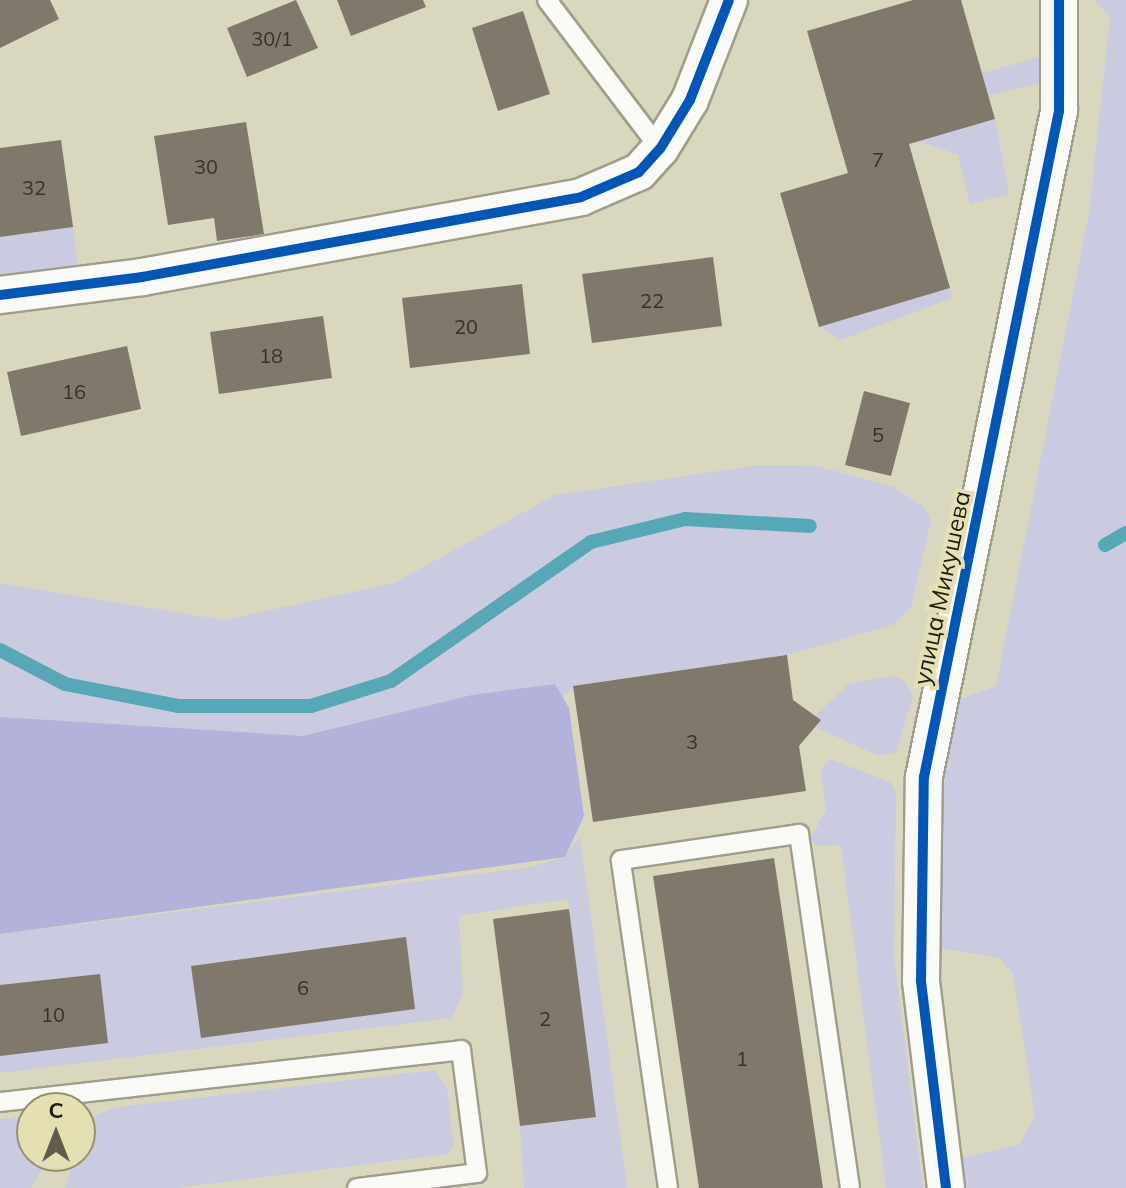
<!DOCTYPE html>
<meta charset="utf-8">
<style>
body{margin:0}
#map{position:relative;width:1126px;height:1188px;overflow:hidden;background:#dad7bf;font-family:Mulish,sans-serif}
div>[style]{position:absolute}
.green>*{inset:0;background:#cacbe1}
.forest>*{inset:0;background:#b2b2da}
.stream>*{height:14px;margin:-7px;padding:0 7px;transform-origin:7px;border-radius:7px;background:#57a8b7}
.building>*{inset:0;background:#80786b}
.roads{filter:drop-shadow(2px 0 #9f9d8b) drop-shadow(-2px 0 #9f9d8b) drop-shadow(0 2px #9f9d8b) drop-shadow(0 -2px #9f9d8b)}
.lane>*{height:18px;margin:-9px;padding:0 9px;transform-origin:9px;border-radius:9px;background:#f9f9f5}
.street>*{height:36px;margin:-18px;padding:0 18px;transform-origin:18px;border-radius:18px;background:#f9f9f5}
.cycleway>*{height:10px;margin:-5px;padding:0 5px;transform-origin:5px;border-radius:5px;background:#0057b8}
span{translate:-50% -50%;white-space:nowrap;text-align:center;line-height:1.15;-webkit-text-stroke:8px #e5e0b4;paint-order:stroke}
.number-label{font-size:20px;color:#363222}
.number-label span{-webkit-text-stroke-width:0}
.street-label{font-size:24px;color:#1d1b0a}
.north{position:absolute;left:16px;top:1092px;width:80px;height:80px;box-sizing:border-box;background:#e5e0b4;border:2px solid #959170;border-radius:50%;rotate:0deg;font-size:22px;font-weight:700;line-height:32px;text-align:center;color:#1d1b0a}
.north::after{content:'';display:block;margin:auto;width:28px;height:36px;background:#5f5d49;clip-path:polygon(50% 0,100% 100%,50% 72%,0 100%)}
</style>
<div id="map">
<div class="green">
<div style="clip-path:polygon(1095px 0,1126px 0,1126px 1188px,957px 1188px,960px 1158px,1019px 1145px,1035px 1116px,1013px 974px,1000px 958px,939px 948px,935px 813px,958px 700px,996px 686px,1089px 213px,1110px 17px)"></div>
<div style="clip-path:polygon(1050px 54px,1039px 151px,1040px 83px,989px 95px,982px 73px)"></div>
<div style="clip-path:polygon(995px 119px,1009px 194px,970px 204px,958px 155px,919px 141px)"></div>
<div style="clip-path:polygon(73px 227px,78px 266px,0 276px,0 237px)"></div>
<div style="clip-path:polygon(950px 288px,952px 298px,841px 340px,819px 327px)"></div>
<div style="clip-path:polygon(759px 465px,817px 466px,894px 487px,925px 508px,931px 521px,911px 607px,895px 624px,787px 655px,573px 686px,483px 786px,0 798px,0 583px,224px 620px,394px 583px,555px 495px)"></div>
<div style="clip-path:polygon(892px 676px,904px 680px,913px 696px,896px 752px,879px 756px,815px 727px,821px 720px,815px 716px,848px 684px)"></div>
<div style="clip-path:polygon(830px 759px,890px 782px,896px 792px,894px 956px,923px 1188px,886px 1188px,841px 845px,816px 846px,811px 838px,826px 809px,821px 771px)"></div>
<div style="clip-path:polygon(580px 836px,627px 1188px,524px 1188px,520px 1126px,596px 1116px,568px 899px,459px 916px,463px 993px,452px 1018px,0 1073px,0 934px,531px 867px,565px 857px)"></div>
<div style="clip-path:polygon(435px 1070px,447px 1088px,454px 1145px,448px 1154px,175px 1188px,65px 1188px,87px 1121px,111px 1108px)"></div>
<div style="clip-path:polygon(32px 1116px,32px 1156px,47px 1161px,31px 1188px,0 1188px,0 1119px)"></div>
</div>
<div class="forest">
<div style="clip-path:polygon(555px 684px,569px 708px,584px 816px,565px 857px,0 934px,0 717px,303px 736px,472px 695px)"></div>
</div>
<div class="stream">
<div style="left:1105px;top:545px;width:24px;rotate:-30deg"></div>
<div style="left:0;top:650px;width:73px;rotate:27.6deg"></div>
<div style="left:65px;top:684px;width:115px;rotate:11deg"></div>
<div style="left:178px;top:706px;width:133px"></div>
<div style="left:311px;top:706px;width:84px;rotate:-17.4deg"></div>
<div style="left:391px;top:681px;width:244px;rotate:-34.8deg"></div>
<div style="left:591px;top:542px;width:97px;rotate:-13.7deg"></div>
<div style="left:685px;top:519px;width:125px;rotate:3.2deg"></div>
</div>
<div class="building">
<div style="clip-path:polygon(0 0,50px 0,59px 19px,0 48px)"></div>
<div style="clip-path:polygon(296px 0,318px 48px,247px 77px,227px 28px)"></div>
<div style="clip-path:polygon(337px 0,423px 0,426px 7px,351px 36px)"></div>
<div style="clip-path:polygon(913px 0,961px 0,995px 119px,909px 144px,950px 288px,819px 327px,780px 193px,848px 173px,807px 31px)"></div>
<div style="clip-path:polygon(523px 11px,550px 94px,498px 111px,472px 28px)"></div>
<div style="clip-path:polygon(246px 122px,264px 234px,217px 241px,214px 218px,168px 225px,154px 136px)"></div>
<div style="clip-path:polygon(61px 140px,73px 227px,0 237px,0 148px)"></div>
<div style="clip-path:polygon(713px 257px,722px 326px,592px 343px,582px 274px)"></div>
<div style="clip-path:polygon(522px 284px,530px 354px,410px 368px,402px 298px)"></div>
<div style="clip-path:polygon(323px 316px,332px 378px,219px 394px,210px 332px)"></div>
<div style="clip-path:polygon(127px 346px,141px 409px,21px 436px,7px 372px)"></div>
<div style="clip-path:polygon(864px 391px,910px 403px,891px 476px,845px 465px)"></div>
<div style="clip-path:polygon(787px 655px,793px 700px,821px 720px,799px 746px,806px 791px,593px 822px,573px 686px)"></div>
<div style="clip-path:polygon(774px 858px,823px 1188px,699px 1188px,653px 876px)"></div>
<div style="clip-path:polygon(569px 909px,596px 1117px,520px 1126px,493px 919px)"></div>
<div style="clip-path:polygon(406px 937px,415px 1009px,201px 1038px,191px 966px)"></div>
<div style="clip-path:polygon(100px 974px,108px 1043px,0 1056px,0 985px)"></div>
</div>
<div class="roads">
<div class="lane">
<div style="left:547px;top:0;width:187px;rotate:52.8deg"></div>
<div style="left:0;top:1102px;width:464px;rotate:-6.4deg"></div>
<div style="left:461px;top:1050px;width:124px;rotate:82.6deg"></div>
<div style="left:477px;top:1173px;width:121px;rotate:172.9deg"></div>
<div style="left:668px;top:1188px;width:331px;rotate:-98.2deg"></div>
<div style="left:621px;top:860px;width:180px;rotate:-8.3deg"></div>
<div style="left:799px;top:834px;width:358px;rotate:81.8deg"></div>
</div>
<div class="street">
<div style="left:0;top:295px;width:143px;rotate:-7.2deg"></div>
<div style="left:142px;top:277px;width:446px;rotate:-10.3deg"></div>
<div style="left:581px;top:197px;width:63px;rotate:-23.3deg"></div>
<div style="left:639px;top:172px;width:31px;rotate:-48deg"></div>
<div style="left:660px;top:149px;width:57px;rotate:-58.5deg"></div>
<div style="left:690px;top:100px;width:107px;rotate:-68.7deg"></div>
<div style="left:946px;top:1188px;width:209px;rotate:-96.9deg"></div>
<div style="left:921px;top:980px;width:203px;rotate:-89.2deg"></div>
<div style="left:924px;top:777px;width:680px;rotate:-78.54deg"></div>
<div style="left:1059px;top:111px;width:111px;rotate:-90deg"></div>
</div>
</div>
<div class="cycleway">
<div style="left:0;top:295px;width:143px;rotate:-7.2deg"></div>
<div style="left:142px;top:277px;width:446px;rotate:-10.3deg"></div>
<div style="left:581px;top:197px;width:63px;rotate:-23.3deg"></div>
<div style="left:639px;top:172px;width:31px;rotate:-48deg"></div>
<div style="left:660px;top:149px;width:57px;rotate:-58.5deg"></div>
<div style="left:690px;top:100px;width:107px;rotate:-68.7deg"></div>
<div style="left:946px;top:1188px;width:209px;rotate:-96.9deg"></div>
<div style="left:921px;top:980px;width:203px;rotate:-89.2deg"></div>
<div style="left:924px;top:777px;width:680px;rotate:-78.54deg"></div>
<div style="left:1059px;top:111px;width:111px;rotate:-90deg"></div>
</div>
<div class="number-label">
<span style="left:272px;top:38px">30/1</span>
<span style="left:878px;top:159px">7</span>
<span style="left:206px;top:166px">30</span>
<span style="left:34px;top:187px">32</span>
<span style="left:652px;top:300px">22</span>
<span style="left:466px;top:326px">20</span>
<span style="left:271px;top:355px">18</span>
<span style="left:74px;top:391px">16</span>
<span style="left:878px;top:434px">5</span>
<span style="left:692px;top:741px">3</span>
<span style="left:303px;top:987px">6</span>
<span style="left:53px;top:1014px">10</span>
<span style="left:545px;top:1018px">2</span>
<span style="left:742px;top:1058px">1</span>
</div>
<div class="street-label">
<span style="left:942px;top:588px;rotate:-78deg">улица Микушева</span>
</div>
<div class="north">С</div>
</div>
